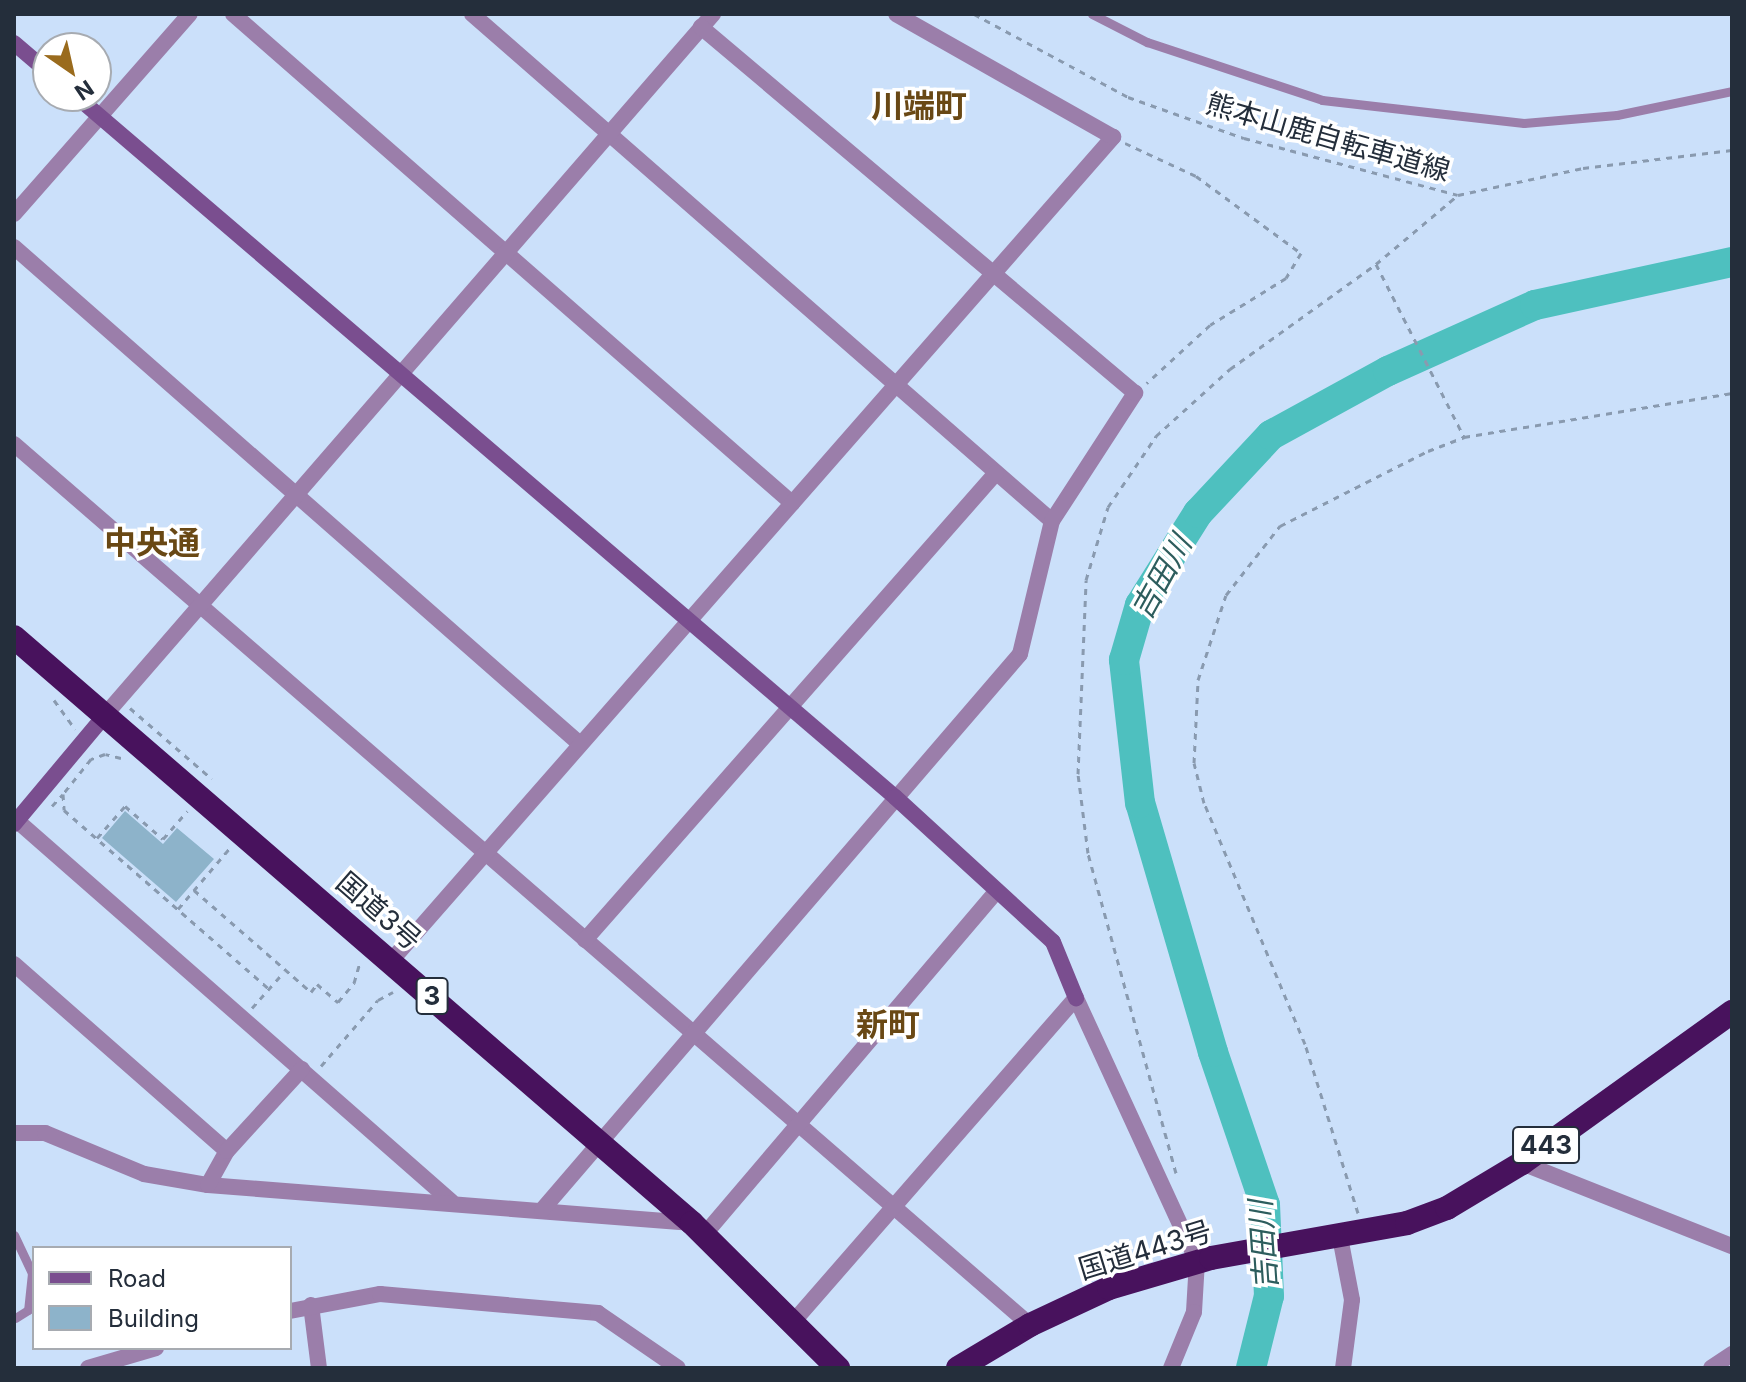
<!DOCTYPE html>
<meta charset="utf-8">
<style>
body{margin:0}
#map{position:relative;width:1746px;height:1382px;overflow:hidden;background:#cbe0fa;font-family:Inter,"Noto Sans JP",sans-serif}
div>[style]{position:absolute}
.river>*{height:30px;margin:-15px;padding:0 15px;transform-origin:15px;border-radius:15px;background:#4ec0bf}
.building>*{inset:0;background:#8db3ca}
.path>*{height:3px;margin-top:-1.5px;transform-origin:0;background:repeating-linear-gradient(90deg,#899aaf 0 6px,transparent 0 12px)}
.lane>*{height:9px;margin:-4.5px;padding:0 4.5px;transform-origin:4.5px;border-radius:4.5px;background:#9b7eaa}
.street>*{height:16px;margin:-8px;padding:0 8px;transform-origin:8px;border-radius:8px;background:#9b7eaa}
.secondary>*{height:16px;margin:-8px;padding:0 8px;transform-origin:8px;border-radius:8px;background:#7a4e8f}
.highway>*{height:24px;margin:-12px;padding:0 12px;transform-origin:12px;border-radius:12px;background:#48125d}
span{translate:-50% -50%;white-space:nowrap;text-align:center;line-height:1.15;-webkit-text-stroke:7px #fff;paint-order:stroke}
.shield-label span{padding:2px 6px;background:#fff;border:2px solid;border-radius:6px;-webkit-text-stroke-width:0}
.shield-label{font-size:26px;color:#242e3b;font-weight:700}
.street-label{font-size:28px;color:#242e3b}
.water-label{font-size:30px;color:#2d5d5d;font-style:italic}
.quarter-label{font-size:32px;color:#694814;font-weight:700}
.frame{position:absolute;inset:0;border:16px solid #242e3b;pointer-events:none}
.legend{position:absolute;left:32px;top:1246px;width:260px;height:104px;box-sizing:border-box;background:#fff;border:2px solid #a7abb1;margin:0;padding:10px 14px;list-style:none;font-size:24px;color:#242e3b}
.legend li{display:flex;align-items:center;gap:16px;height:40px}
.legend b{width:40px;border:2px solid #a7abb1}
.north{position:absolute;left:32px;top:32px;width:80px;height:80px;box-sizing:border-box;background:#fff;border:2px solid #a7abb1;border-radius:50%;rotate:146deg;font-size:22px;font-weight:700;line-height:32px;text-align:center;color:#242e3b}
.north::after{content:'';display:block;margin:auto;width:28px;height:36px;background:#9a6b1d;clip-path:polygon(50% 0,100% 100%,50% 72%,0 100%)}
</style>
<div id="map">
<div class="river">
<div style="left:1251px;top:1368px;width:74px;rotate:-76deg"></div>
<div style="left:1269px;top:1296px;width:91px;rotate:-92.5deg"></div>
<div style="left:1265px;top:1205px;width:162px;rotate:-108.8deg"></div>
<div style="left:1213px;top:1052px;width:259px;rotate:-106.3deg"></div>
<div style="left:1140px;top:803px;width:144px;rotate:-96.4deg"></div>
<div style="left:1124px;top:660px;width:57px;rotate:-73.8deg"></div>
<div style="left:1140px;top:605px;width:109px;rotate:-57.8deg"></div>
<div style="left:1198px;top:513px;width:107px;rotate:-46.9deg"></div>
<div style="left:1271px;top:435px;width:133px;rotate:-28.7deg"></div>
<div style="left:1388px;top:371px;width:161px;rotate:-24.2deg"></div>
<div style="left:1535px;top:305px;width:202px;rotate:-12.3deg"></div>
</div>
<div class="building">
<div style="clip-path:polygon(125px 811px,163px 844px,177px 828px,214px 859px,176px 902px,102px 838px)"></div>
</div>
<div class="path">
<div style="left:974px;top:14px;width:175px;rotate:28.3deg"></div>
<div style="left:1128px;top:97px;width:123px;rotate:19.5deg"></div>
<div style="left:1244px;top:138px;width:221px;rotate:14.9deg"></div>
<div style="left:1458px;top:195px;width:128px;rotate:-12.2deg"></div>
<div style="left:1583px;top:168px;width:150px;rotate:-6.9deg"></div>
<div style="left:1125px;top:143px;width:78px;rotate:24.9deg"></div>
<div style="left:1196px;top:176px;width:130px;rotate:36.3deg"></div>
<div style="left:1301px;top:253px;width:29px;rotate:121deg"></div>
<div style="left:1286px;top:278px;width:89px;rotate:148.3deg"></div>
<div style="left:1210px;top:325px;width:86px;rotate:137.4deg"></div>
<div style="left:1376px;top:264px;width:194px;rotate:63deg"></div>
<div style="left:54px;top:700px;width:36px;rotate:54deg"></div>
<div style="left:130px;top:708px;width:108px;rotate:40.9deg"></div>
<div style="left:121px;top:758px;width:16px;rotate:-166deg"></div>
<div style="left:105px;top:754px;width:15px;rotate:160deg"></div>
<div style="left:91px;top:759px;width:45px;rotate:128.7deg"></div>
<div style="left:63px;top:794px;width:16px;rotate:86deg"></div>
<div style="left:64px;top:810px;width:272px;rotate:41.1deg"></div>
<div style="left:52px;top:806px;width:16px;rotate:-47deg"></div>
<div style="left:97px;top:838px;width:43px;rotate:-48.8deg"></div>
<div style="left:125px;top:806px;width:50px;rotate:41deg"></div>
<div style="left:163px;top:839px;width:37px;rotate:-49deg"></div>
<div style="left:194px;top:890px;width:155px;rotate:41.1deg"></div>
<div style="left:311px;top:992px;width:10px;rotate:-53deg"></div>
<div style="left:317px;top:984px;width:28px;rotate:41deg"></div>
<div style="left:338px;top:1002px;width:25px;rotate:-50deg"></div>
<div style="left:354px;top:983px;width:22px;rotate:-74deg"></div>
<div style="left:178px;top:909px;width:80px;rotate:-49.6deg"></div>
<div style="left:252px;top:1008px;width:48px;rotate:-48.4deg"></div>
<div style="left:321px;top:1066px;width:87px;rotate:-49.2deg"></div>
<div style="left:378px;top:1000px;width:17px;rotate:-28deg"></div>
<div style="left:1176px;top:1173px;width:332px;rotate:-105.4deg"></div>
<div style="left:1088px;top:853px;width:80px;rotate:-97.2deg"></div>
<div style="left:1078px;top:774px;width:194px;rotate:-87.6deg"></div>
<div style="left:1086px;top:580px;width:76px;rotate:-73.2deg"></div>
<div style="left:1108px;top:507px;width:86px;rotate:-55.9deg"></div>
<div style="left:1156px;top:436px;width:100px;rotate:-42.2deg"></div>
<div style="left:1230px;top:369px;width:180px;rotate:-35.7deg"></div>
<div style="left:1376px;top:264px;width:107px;rotate:-40.1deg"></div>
<div style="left:1358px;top:1213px;width:177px;rotate:-107.4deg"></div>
<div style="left:1305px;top:1044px;width:261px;rotate:-112.7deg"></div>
<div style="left:1204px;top:803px;width:41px;rotate:-104deg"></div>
<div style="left:1194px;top:763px;width:83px;rotate:-87.2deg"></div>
<div style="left:1198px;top:680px;width:89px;rotate:-71.8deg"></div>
<div style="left:1226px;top:595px;width:88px;rotate:-52deg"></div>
<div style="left:1280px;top:526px;width:166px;rotate:-26.9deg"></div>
<div style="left:1428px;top:451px;width:39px;rotate:-21deg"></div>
<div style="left:1464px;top:437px;width:272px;rotate:-9.3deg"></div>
</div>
<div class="lane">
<div style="left:1092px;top:14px;width:62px;rotate:27deg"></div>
<div style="left:1147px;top:42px;width:184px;rotate:18.3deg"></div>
<div style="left:1322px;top:100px;width:203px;rotate:6.5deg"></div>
<div style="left:1524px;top:123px;width:93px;rotate:-4.9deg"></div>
<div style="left:1617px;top:115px;width:117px;rotate:-11.8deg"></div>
<div style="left:14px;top:1235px;width:42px;rotate:64.7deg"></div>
<div style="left:32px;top:1273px;width:37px;rotate:96deg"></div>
<div style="left:28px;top:1310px;width:15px;rotate:148deg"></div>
</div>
<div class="street">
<div style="left:233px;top:14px;width:743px;rotate:41.18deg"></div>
<div style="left:472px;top:14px;width:770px;rotate:41.16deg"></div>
<div style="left:14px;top:214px;width:266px;rotate:-48.7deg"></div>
<div style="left:14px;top:247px;width:753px;rotate:41.29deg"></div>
<div style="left:14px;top:444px;width:1345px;rotate:40.93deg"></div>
<div style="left:105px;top:715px;width:928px;rotate:-49.06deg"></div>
<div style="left:14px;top:818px;width:582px;rotate:41.24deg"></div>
<div style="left:585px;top:940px;width:622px;rotate:-48.65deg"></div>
<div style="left:391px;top:961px;width:1096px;rotate:-48.77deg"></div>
<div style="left:1113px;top:137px;width:249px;rotate:-150.5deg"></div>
<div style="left:14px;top:964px;width:283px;rotate:41.3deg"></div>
<div style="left:14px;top:1133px;width:31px"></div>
<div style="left:45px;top:1133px;width:107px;rotate:22.5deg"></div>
<div style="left:144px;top:1174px;width:65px;rotate:9.8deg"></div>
<div style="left:208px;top:1185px;width:483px;rotate:4.5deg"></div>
<div style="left:1522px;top:1163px;width:226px;rotate:21.6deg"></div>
<div style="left:208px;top:1185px;width:39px;rotate:-61deg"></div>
<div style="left:227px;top:1151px;width:111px;rotate:-47.6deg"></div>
<div style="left:542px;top:1210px;width:733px;rotate:-49.31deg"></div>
<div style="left:1020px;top:654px;width:137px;rotate:-76.5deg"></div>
<div style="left:1052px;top:521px;width:153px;rotate:-57deg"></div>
<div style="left:1135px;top:393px;width:568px;rotate:-139.86deg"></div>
<div style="left:704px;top:1235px;width:452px;rotate:-49.6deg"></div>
<div style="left:1340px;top:1237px;width:64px;rotate:79.2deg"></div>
<div style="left:1352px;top:1300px;width:69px;rotate:97.5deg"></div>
<div style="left:311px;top:1305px;width:64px;rotate:82.8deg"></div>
<div style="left:290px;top:1311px;width:92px;rotate:-10.7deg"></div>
<div style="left:380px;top:1294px;width:219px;rotate:5deg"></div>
<div style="left:598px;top:1313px;width:97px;rotate:34.5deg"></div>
<div style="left:794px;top:1321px;width:429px;rotate:-48.9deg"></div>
<div style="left:1076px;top:998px;width:289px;rotate:65.3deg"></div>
<div style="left:1197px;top:1261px;width:51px;rotate:93.4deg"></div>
<div style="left:1194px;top:1312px;width:61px;rotate:112.3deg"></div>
<div style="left:88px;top:1368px;width:71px;rotate:-16.4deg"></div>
<div style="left:1711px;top:1368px;width:25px;rotate:-34deg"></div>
</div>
<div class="secondary">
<div style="left:14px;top:43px;width:45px;rotate:40.5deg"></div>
<div style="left:76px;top:96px;width:1078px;rotate:40.56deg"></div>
<div style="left:895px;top:797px;width:214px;rotate:42.5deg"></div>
<div style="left:1053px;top:942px;width:61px;rotate:67.7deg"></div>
<div style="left:14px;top:824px;width:142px;rotate:-50.1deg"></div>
</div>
<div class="highway">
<div style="left:14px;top:637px;width:896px;rotate:40.84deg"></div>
<div style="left:692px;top:1223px;width:206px;rotate:44.8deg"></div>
<div style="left:958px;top:1368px;width:84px;rotate:-30.8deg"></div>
<div style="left:1030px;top:1325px;width:87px;rotate:-25.1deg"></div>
<div style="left:1109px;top:1288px;width:106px;rotate:-16.4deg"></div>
<div style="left:1211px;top:1258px;width:199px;rotate:-10.1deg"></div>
<div style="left:1407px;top:1223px;width:43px;rotate:-20.6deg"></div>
<div style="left:1447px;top:1208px;width:87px;rotate:-31deg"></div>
<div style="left:1522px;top:1163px;width:259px;rotate:-35.7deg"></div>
</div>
<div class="shield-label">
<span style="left:432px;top:996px">3</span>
<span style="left:1546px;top:1145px">443</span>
</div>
<div class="street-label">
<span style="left:1328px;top:137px;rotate:16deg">熊本山鹿自転車道線</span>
<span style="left:379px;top:911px;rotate:41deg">国道3号</span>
<span style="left:1145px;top:1250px;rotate:-17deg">国道443号</span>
</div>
<div class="water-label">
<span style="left:1161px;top:577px;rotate:-61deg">吉田川</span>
<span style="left:1263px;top:1245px;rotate:-94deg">吉田川</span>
</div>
<div class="quarter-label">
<span style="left:919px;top:106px">川端町</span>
<span style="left:152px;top:543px">中央通</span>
<span style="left:888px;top:1025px">新町</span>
</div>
<div class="frame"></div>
<ul class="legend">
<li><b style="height:10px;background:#7a4e8f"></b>Road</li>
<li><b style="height:22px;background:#8db3ca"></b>Building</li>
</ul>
<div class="north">N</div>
</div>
